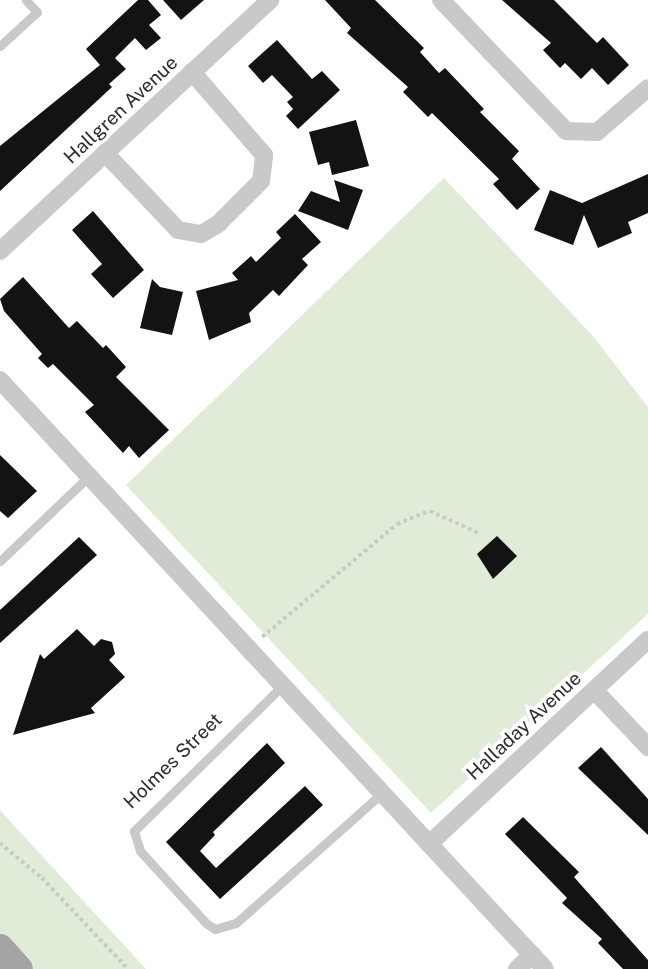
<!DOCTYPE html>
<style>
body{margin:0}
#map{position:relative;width:648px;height:969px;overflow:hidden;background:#fff;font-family:"Public Sans",sans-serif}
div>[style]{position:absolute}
.green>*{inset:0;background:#e0ecd8}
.building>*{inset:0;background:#131313}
.path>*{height:3.5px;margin-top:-1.75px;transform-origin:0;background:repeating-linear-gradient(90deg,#c9c9c9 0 3.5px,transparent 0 7px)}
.lane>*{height:9px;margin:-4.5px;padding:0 4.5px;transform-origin:4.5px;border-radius:4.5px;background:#c9c9c9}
.street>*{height:18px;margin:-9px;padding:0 9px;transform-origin:9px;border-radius:9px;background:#c9c9c9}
.primary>*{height:28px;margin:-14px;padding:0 14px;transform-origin:14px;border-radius:14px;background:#a4a4a4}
span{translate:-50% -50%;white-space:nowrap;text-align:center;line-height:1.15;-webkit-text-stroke:7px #fff;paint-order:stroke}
.street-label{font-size:19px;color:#2c2c2c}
</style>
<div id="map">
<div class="green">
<div style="clip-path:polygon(444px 178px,592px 335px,648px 407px,648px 614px,431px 813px,126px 485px)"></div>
<div style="clip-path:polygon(0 810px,19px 831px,146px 969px,30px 969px,0 936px)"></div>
</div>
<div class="building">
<div style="clip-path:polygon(138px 0,148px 0,161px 15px,149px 25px,161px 38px,146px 50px,135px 38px,115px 58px,126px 69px,109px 84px,112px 87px,0 191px,0 146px,100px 65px,86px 49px)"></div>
<div style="clip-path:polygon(163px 0,204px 0,181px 20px)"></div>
<div style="clip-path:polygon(325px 0,375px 0,424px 48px,420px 52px,439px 73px,445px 68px,484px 109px,480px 112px,519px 151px,512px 159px,540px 189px,517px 210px,493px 184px,499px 179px,432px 113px,428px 117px,403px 92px,408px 87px,347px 33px,351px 28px)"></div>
<div style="clip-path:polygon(502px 0,554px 0,597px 43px,603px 37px,629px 65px,608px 85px,592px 68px,581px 79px,565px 63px,560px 68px,543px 50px,551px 43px)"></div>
<div style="clip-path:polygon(277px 40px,312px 79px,322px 71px,340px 90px,298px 129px,286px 116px,293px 109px,287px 102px,293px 97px,272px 75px,263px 83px,248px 66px)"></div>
<div style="clip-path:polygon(356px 120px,369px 166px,332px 175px,329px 162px,318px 165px,309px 132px)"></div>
<div style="clip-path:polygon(648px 174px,648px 213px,628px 222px,632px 233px,598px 248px,584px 215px,573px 245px,534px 230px,550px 190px,582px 203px)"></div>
<div style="clip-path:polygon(334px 180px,363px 190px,348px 230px,298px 211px,311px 191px,340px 202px)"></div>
<div style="clip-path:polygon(93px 211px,144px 270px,113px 298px,91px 274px,102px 264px,72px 230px)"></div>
<div style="clip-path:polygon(295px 214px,321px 242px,302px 259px,308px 265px,279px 296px,273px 290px,249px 313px,251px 322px,209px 340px,196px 291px,238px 280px,232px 273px,251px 256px,256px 262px,281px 238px,276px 232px)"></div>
<div style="clip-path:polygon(23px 277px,69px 328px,77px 321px,103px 348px,106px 345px,126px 367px,116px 377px,169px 430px,139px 458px,129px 446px,123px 453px,111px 440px,85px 412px,94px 405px,53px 364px,48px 368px,38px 358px,42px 354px,4px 311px,0 299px)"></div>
<div style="clip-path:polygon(152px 279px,160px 287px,183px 292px,172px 335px,140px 328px)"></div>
<div style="clip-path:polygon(0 455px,37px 491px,8px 518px,0 511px)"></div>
<div style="clip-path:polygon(497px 536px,517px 556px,493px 579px,477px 554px)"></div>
<div style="clip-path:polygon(79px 537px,97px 555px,0 643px,0 610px)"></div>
<div style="clip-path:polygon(77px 629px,94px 646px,101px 639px,112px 642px,115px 654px,109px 660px,125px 677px,91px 708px,95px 713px,13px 735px,40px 654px,44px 659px)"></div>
<div style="clip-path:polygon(267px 743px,285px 763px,213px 832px,215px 835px,200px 851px,216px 868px,305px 786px,323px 805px,220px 899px,166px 842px)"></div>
<div style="clip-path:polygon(601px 747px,648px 799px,648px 835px,578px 768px)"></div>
<div style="clip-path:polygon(523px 817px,579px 872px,574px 877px,648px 960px,648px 969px,623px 969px,598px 943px,602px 939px,562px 903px,567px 898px,505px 834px)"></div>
</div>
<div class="path">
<div style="left:262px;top:637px;width:176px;rotate:-39.9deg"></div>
<div style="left:397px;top:524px;width:35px;rotate:-22deg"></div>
<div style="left:430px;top:511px;width:56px;rotate:24.3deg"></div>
<div style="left:0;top:843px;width:55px;rotate:39.8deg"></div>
<div style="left:42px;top:878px;width:125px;rotate:46.6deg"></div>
</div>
<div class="lane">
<div style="left:0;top:46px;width:50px;rotate:-42.6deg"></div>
<div style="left:37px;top:12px;width:16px;rotate:-133deg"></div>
<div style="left:0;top:561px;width:123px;rotate:-43.7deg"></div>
<div style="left:283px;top:685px;width:209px;rotate:135.6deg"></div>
<div style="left:134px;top:831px;width:21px;rotate:73deg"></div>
<div style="left:140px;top:851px;width:98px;rotate:47.5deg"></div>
<div style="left:206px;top:923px;width:11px;rotate:34deg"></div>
<div style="left:215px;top:929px;width:22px;rotate:-16deg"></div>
<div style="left:236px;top:923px;width:195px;rotate:-41.7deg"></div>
</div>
<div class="street">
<div style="left:441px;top:0;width:181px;rotate:46.3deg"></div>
<div style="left:566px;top:131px;width:31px;rotate:2deg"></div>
<div style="left:597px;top:132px;width:67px;rotate:-40.8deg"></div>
<div style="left:105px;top:153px;width:106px;rotate:46.5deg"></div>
<div style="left:178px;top:230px;width:23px;rotate:10deg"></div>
<div style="left:201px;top:234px;width:20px;rotate:-30deg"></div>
<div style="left:218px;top:224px;width:61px;rotate:-45deg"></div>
<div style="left:261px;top:181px;width:26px;rotate:-83deg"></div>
<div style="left:264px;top:155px;width:110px;rotate:-130.9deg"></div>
<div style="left:0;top:251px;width:369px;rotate:-42.9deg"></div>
<div style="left:0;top:380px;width:802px;rotate:47.22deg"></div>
<div style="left:594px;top:690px;width:79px;rotate:46.5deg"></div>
<div style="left:429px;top:844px;width:299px;rotate:-43deg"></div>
<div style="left:517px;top:969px;width:21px;rotate:-43deg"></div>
</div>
<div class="primary">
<div style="left:0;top:948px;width:28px;rotate:48deg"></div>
</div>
<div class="street-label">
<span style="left:121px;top:110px;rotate:-43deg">Hallgren Avenue</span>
<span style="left:524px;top:726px;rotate:-43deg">Halladay Avenue</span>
<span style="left:173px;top:761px;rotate:-44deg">Holmes Street</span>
</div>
</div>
